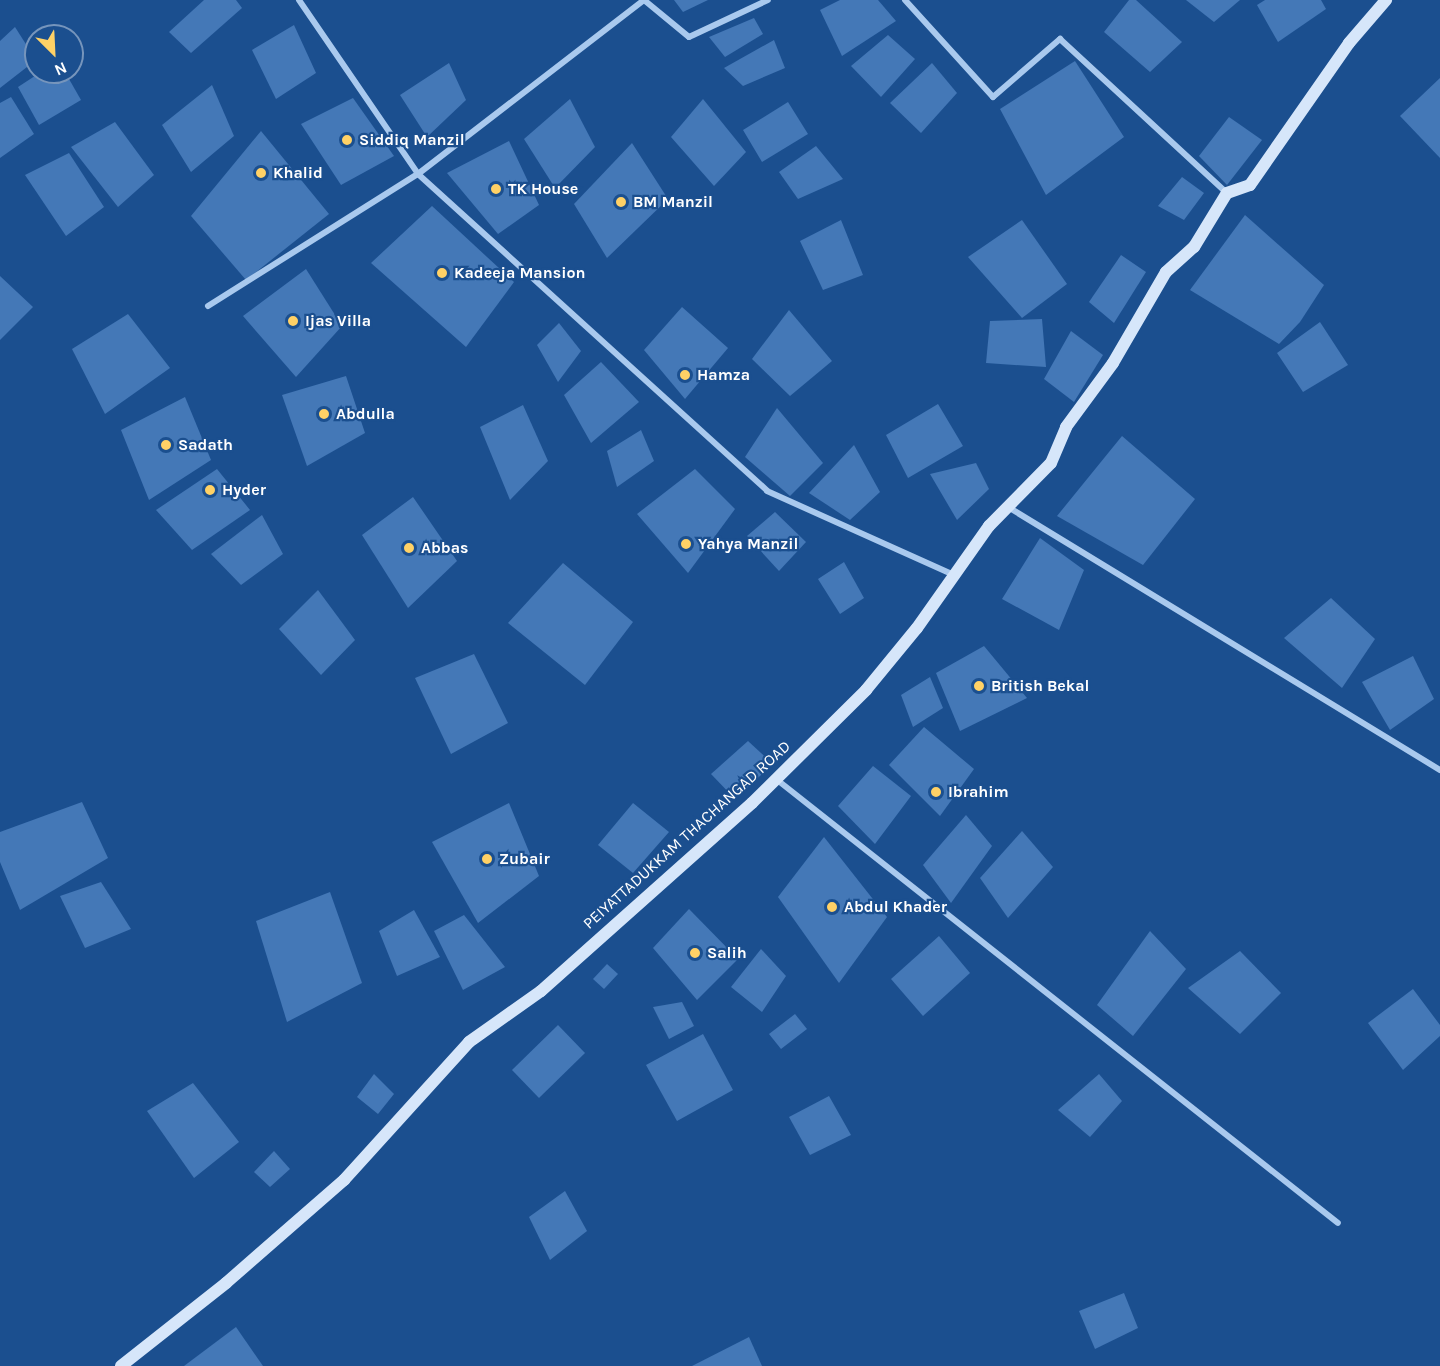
<!DOCTYPE html>
<style>
body{margin:0}
#map{position:relative;width:1440px;height:1366px;overflow:hidden;background:#1b4f8f;font-family:Karla,sans-serif}
div>[style]{position:absolute}
.building>*{inset:0;background:#4478b7}
.street>*{height:6px;margin:-3px;padding:0 3px;transform-origin:3px;border-radius:3px;background:#a9c9ee}
.secondary>*{height:12px;margin:-6px;padding:0 6px;transform-origin:6px;border-radius:6px;background:#d6e6fa}
.dots>*{width:16px;height:16px;translate:-50% -50%;box-sizing:border-box;border:3px solid #1b4f8f;border-radius:50%}
span{translate:-50% -50%;white-space:nowrap;text-align:center;line-height:1.15;-webkit-text-stroke:4.5px #1b4f8f;paint-order:stroke}
.poi-label{font-size:16px;color:#fff;font-weight:700}
.left{translate:0 -50%;text-align:left}
.street-label{font-size:16px;color:#fff}
.north{position:absolute;left:24px;top:24px;width:60px;height:60px;box-sizing:border-box;background:#1b4f8f;border:2px solid #7695bc;border-radius:50%;rotate:156deg;font-size:16px;font-weight:700;line-height:24px;text-align:center;color:#fff}
.north::after{content:'';display:block;margin:auto;width:21px;height:27px;background:#ffd166;clip-path:polygon(50% 0,100% 100%,50% 72%,0 100%)}
</style>
<div id="map">
<div class="building">
<div style="clip-path:polygon(204px 0,236px 0,242px 8px,191px 53px,169px 32px)"></div>
<div style="clip-path:polygon(674px 0,708px 0,683px 12px)"></div>
<div style="clip-path:polygon(840px 0,878px 0,896px 21px,842px 56px,820px 10px)"></div>
<div style="clip-path:polygon(1129px 0,1136px 0,1182px 42px,1150px 72px,1104px 32px)"></div>
<div style="clip-path:polygon(1186px 0,1240px 0,1214px 22px)"></div>
<div style="clip-path:polygon(1265px 0,1321px 0,1326px 9px,1278px 42px,1257px 5px)"></div>
<div style="clip-path:polygon(754px 18px,763px 34px,725px 57px,709px 37px)"></div>
<div style="clip-path:polygon(294px 25px,316px 73px,276px 99px,252px 50px)"></div>
<div style="clip-path:polygon(15px 27px,36px 60px,0 88px,0 41px)"></div>
<div style="clip-path:polygon(888px 35px,915px 59px,881px 97px,851px 66px)"></div>
<div style="clip-path:polygon(774px 40px,785px 68px,743px 86px,724px 68px)"></div>
<div style="clip-path:polygon(1075px 61px,1124px 137px,1046px 195px,1000px 109px)"></div>
<div style="clip-path:polygon(449px 63px,466px 100px,427px 137px,400px 95px)"></div>
<div style="clip-path:polygon(932px 63px,957px 93px,921px 133px,890px 103px)"></div>
<div style="clip-path:polygon(41px 72px,65px 72px,81px 100px,39px 125px,18px 87px)"></div>
<div style="clip-path:polygon(1440px 78px,1440px 158px,1400px 116px)"></div>
<div style="clip-path:polygon(212px 85px,234px 136px,191px 172px,162px 125px)"></div>
<div style="clip-path:polygon(11px 97px,34px 134px,0 158px,0 103px)"></div>
<div style="clip-path:polygon(353px 98px,394px 156px,341px 185px,301px 124px)"></div>
<div style="clip-path:polygon(570px 99px,595px 147px,555px 188px,524px 139px)"></div>
<div style="clip-path:polygon(703px 99px,746px 152px,714px 186px,671px 137px)"></div>
<div style="clip-path:polygon(788px 102px,808px 134px,762px 162px,743px 130px)"></div>
<div style="clip-path:polygon(1229px 117px,1262px 140px,1227px 185px,1199px 156px)"></div>
<div style="clip-path:polygon(115px 122px,154px 175px,118px 207px,71px 147px)"></div>
<div style="clip-path:polygon(261px 131px,329px 214px,246px 280px,191px 216px)"></div>
<div style="clip-path:polygon(509px 141px,539px 205px,498px 234px,447px 173px)"></div>
<div style="clip-path:polygon(632px 143px,668px 199px,607px 258px,574px 204px)"></div>
<div style="clip-path:polygon(816px 146px,843px 179px,798px 199px,779px 172px)"></div>
<div style="clip-path:polygon(69px 153px,104px 207px,66px 236px,25px 175px)"></div>
<div style="clip-path:polygon(1182px 177px,1204px 193px,1184px 220px,1158px 206px)"></div>
<div style="clip-path:polygon(432px 206px,514px 282px,466px 347px,371px 263px)"></div>
<div style="clip-path:polygon(1245px 215px,1324px 285px,1300px 322px,1279px 344px,1190px 290px)"></div>
<div style="clip-path:polygon(841px 220px,863px 275px,823px 290px,800px 241px)"></div>
<div style="clip-path:polygon(1022px 220px,1067px 284px,1022px 318px,968px 257px)"></div>
<div style="clip-path:polygon(1121px 255px,1146px 272px,1114px 323px,1089px 302px)"></div>
<div style="clip-path:polygon(306px 269px,342px 326px,296px 377px,243px 316px)"></div>
<div style="clip-path:polygon(0 276px,33px 307px,0 340px)"></div>
<div style="clip-path:polygon(682px 307px,728px 348px,685px 399px,644px 350px)"></div>
<div style="clip-path:polygon(789px 310px,832px 361px,790px 396px,752px 359px)"></div>
<div style="clip-path:polygon(128px 314px,170px 368px,105px 414px,72px 349px)"></div>
<div style="clip-path:polygon(1042px 319px,1046px 367px,986px 363px,990px 321px)"></div>
<div style="clip-path:polygon(1320px 322px,1348px 365px,1303px 392px,1277px 353px)"></div>
<div style="clip-path:polygon(559px 323px,581px 351px,558px 382px,537px 345px)"></div>
<div style="clip-path:polygon(1071px 331px,1103px 355px,1074px 402px,1044px 379px)"></div>
<div style="clip-path:polygon(601px 362px,639px 402px,591px 443px,564px 395px)"></div>
<div style="clip-path:polygon(346px 376px,365px 433px,307px 466px,282px 395px)"></div>
<div style="clip-path:polygon(185px 397px,211px 460px,149px 500px,121px 430px)"></div>
<div style="clip-path:polygon(938px 404px,963px 446px,908px 478px,886px 435px)"></div>
<div style="clip-path:polygon(523px 405px,548px 461px,510px 500px,480px 427px)"></div>
<div style="clip-path:polygon(777px 408px,823px 463px,790px 496px,745px 457px)"></div>
<div style="clip-path:polygon(641px 430px,654px 461px,617px 487px,607px 451px)"></div>
<div style="clip-path:polygon(1122px 436px,1195px 499px,1143px 565px,1057px 516px)"></div>
<div style="clip-path:polygon(854px 445px,880px 492px,850px 520px,809px 493px)"></div>
<div style="clip-path:polygon(976px 463px,989px 489px,957px 520px,930px 474px)"></div>
<div style="clip-path:polygon(217px 469px,250px 510px,192px 550px,156px 510px)"></div>
<div style="clip-path:polygon(695px 469px,735px 509px,688px 573px,637px 514px)"></div>
<div style="clip-path:polygon(413px 497px,457px 561px,408px 608px,362px 535px)"></div>
<div style="clip-path:polygon(775px 512px,806px 542px,779px 571px,747px 536px)"></div>
<div style="clip-path:polygon(262px 515px,283px 554px,241px 585px,211px 554px)"></div>
<div style="clip-path:polygon(1040px 538px,1084px 570px,1059px 630px,1002px 599px)"></div>
<div style="clip-path:polygon(844px 562px,864px 598px,840px 614px,818px 579px)"></div>
<div style="clip-path:polygon(563px 563px,633px 622px,585px 685px,508px 623px)"></div>
<div style="clip-path:polygon(318px 590px,355px 640px,321px 675px,279px 629px)"></div>
<div style="clip-path:polygon(1331px 598px,1375px 639px,1342px 688px,1284px 638px)"></div>
<div style="clip-path:polygon(984px 646px,1027px 698px,960px 731px,936px 673px)"></div>
<div style="clip-path:polygon(474px 654px,508px 723px,451px 754px,415px 678px)"></div>
<div style="clip-path:polygon(1413px 656px,1434px 699px,1390px 730px,1362px 682px)"></div>
<div style="clip-path:polygon(930px 677px,943px 708px,913px 727px,901px 695px)"></div>
<div style="clip-path:polygon(924px 727px,974px 769px,940px 816px,889px 765px)"></div>
<div style="clip-path:polygon(748px 741px,773px 764px,735px 799px,711px 774px)"></div>
<div style="clip-path:polygon(873px 766px,911px 796px,875px 844px,838px 806px)"></div>
<div style="clip-path:polygon(82px 802px,108px 858px,20px 910px,0 862px,0 832px)"></div>
<div style="clip-path:polygon(509px 803px,539px 876px,478px 923px,432px 842px)"></div>
<div style="clip-path:polygon(633px 803px,669px 832px,633px 873px,598px 845px)"></div>
<div style="clip-path:polygon(966px 815px,992px 846px,951px 903px,923px 865px)"></div>
<div style="clip-path:polygon(1022px 831px,1053px 867px,1008px 918px,980px 878px)"></div>
<div style="clip-path:polygon(824px 837px,887px 917px,839px 983px,778px 897px)"></div>
<div style="clip-path:polygon(101px 882px,131px 929px,85px 948px,60px 896px)"></div>
<div style="clip-path:polygon(330px 892px,362px 983px,287px 1022px,256px 921px)"></div>
<div style="clip-path:polygon(689px 909px,738px 959px,697px 1000px,653px 948px)"></div>
<div style="clip-path:polygon(414px 910px,440px 957px,397px 976px,379px 931px)"></div>
<div style="clip-path:polygon(464px 915px,505px 967px,463px 990px,434px 931px)"></div>
<div style="clip-path:polygon(1150px 931px,1186px 969px,1133px 1036px,1097px 1005px)"></div>
<div style="clip-path:polygon(939px 936px,970px 973px,923px 1016px,891px 979px)"></div>
<div style="clip-path:polygon(761px 949px,786px 976px,762px 1012px,731px 987px)"></div>
<div style="clip-path:polygon(1240px 951px,1281px 993px,1240px 1034px,1188px 988px)"></div>
<div style="clip-path:polygon(607px 964px,618px 974px,604px 989px,593px 979px)"></div>
<div style="clip-path:polygon(1413px 989px,1440px 1025px,1440px 1036px,1403px 1070px,1368px 1023px)"></div>
<div style="clip-path:polygon(682px 1002px,694px 1026px,669px 1039px,653px 1007px)"></div>
<div style="clip-path:polygon(795px 1014px,807px 1029px,781px 1049px,769px 1034px)"></div>
<div style="clip-path:polygon(558px 1025px,585px 1053px,539px 1098px,512px 1070px)"></div>
<div style="clip-path:polygon(703px 1034px,733px 1090px,677px 1121px,646px 1065px)"></div>
<div style="clip-path:polygon(374px 1074px,394px 1094px,378px 1114px,357px 1097px)"></div>
<div style="clip-path:polygon(1099px 1074px,1122px 1101px,1090px 1137px,1058px 1110px)"></div>
<div style="clip-path:polygon(193px 1083px,239px 1142px,194px 1178px,147px 1111px)"></div>
<div style="clip-path:polygon(829px 1096px,851px 1135px,810px 1155px,789px 1117px)"></div>
<div style="clip-path:polygon(274px 1151px,290px 1169px,270px 1187px,254px 1172px)"></div>
<div style="clip-path:polygon(565px 1191px,587px 1231px,550px 1260px,529px 1217px)"></div>
<div style="clip-path:polygon(1124px 1293px,1138px 1328px,1095px 1349px,1079px 1311px)"></div>
<div style="clip-path:polygon(236px 1327px,263px 1366px,184px 1366px)"></div>
<div style="clip-path:polygon(749px 1337px,762px 1366px,692px 1366px)"></div>
</div>
<div class="street">
<div style="left:299px;top:0;width:211px;rotate:55.6deg"></div>
<div style="left:418px;top:174px;width:285px;rotate:-37.6deg"></div>
<div style="left:644px;top:0;width:58px;rotate:39.4deg"></div>
<div style="left:689px;top:37px;width:87px;rotate:-25.1deg"></div>
<div style="left:905px;top:0;width:131px;rotate:47.8deg"></div>
<div style="left:993px;top:97px;width:89px;rotate:-40.9deg"></div>
<div style="left:1060px;top:39px;width:227px;rotate:42.7deg"></div>
<div style="left:208px;top:306px;width:248px;rotate:-32.2deg"></div>
<div style="left:418px;top:174px;width:471px;rotate:42.2deg"></div>
<div style="left:767px;top:491px;width:205px;rotate:24.2deg"></div>
<div style="left:1008px;top:507px;width:506px;rotate:31.33deg"></div>
<div style="left:776px;top:779px;width:716px;rotate:38.31deg"></div>
</div>
<div class="secondary">
<div style="left:121px;top:1366px;width:134px;rotate:-38.3deg"></div>
<div style="left:226px;top:1283px;width:157px;rotate:-41.1deg"></div>
<div style="left:344px;top:1180px;width:186px;rotate:-47.8deg"></div>
<div style="left:469px;top:1042px;width:88px;rotate:-35.3deg"></div>
<div style="left:541px;top:991px;width:283px;rotate:-41.7deg"></div>
<div style="left:752px;top:803px;width:161px;rotate:-44.7deg"></div>
<div style="left:866px;top:690px;width:80px;rotate:-50.6deg"></div>
<div style="left:917px;top:628px;width:125px;rotate:-54.8deg"></div>
<div style="left:989px;top:526px;width:88px;rotate:-45.5deg"></div>
<div style="left:1051px;top:463px;width:39px;rotate:-67deg"></div>
<div style="left:1066px;top:427px;width:79px;rotate:-53.7deg"></div>
<div style="left:1113px;top:363px;width:105px;rotate:-59.8deg"></div>
<div style="left:1166px;top:272px;width:38px;rotate:-42deg"></div>
<div style="left:1194px;top:247px;width:63px;rotate:-58.6deg"></div>
<div style="left:1227px;top:193px;width:24px;rotate:-19deg"></div>
<div style="left:1250px;top:185px;width:173px;rotate:-55.1deg"></div>
<div style="left:1349px;top:43px;width:57px;rotate:-49.3deg"></div>
</div>
<div class="dots">
<div style="left:347px;top:140px;background:#ffd166"></div>
<div style="left:261px;top:173px;background:#ffd166"></div>
<div style="left:496px;top:189px;background:#ffd166"></div>
<div style="left:621px;top:202px;background:#ffd166"></div>
<div style="left:442px;top:273px;background:#ffd166"></div>
<div style="left:293px;top:321px;background:#ffd166"></div>
<div style="left:685px;top:375px;background:#ffd166"></div>
<div style="left:324px;top:414px;background:#ffd166"></div>
<div style="left:166px;top:445px;background:#ffd166"></div>
<div style="left:210px;top:490px;background:#ffd166"></div>
<div style="left:686px;top:544px;background:#ffd166"></div>
<div style="left:409px;top:548px;background:#ffd166"></div>
<div style="left:979px;top:686px;background:#ffd166"></div>
<div style="left:936px;top:792px;background:#ffd166"></div>
<div style="left:487px;top:859px;background:#ffd166"></div>
<div style="left:832px;top:907px;background:#ffd166"></div>
<div style="left:695px;top:953px;background:#ffd166"></div>
</div>
<div class="poi-label">
<span class="left" style="left:359px;top:140px">Siddiq Manzil</span>
<span class="left" style="left:273px;top:173px">Khalid</span>
<span class="left" style="left:508px;top:189px">TK House</span>
<span class="left" style="left:633px;top:202px">BM Manzil</span>
<span class="left" style="left:454px;top:273px">Kadeeja Mansion</span>
<span class="left" style="left:305px;top:321px">Ijas Villa</span>
<span class="left" style="left:697px;top:375px">Hamza</span>
<span class="left" style="left:336px;top:414px">Abdulla</span>
<span class="left" style="left:178px;top:445px">Sadath</span>
<span class="left" style="left:222px;top:490px">Hyder</span>
<span class="left" style="left:698px;top:544px">Yahya Manzil</span>
<span class="left" style="left:421px;top:548px">Abbas</span>
<span class="left" style="left:991px;top:686px">British Bekal</span>
<span class="left" style="left:948px;top:792px">Ibrahim</span>
<span class="left" style="left:499px;top:859px">Zubair</span>
<span class="left" style="left:844px;top:907px">Abdul Khader</span>
<span class="left" style="left:707px;top:953px">Salih</span>
</div>
<div class="street-label">
<span style="left:687px;top:835px;rotate:-42deg">PEIYATTADUKKAM THACHANGAD ROAD</span>
</div>
<div class="north">N</div>
</div>
